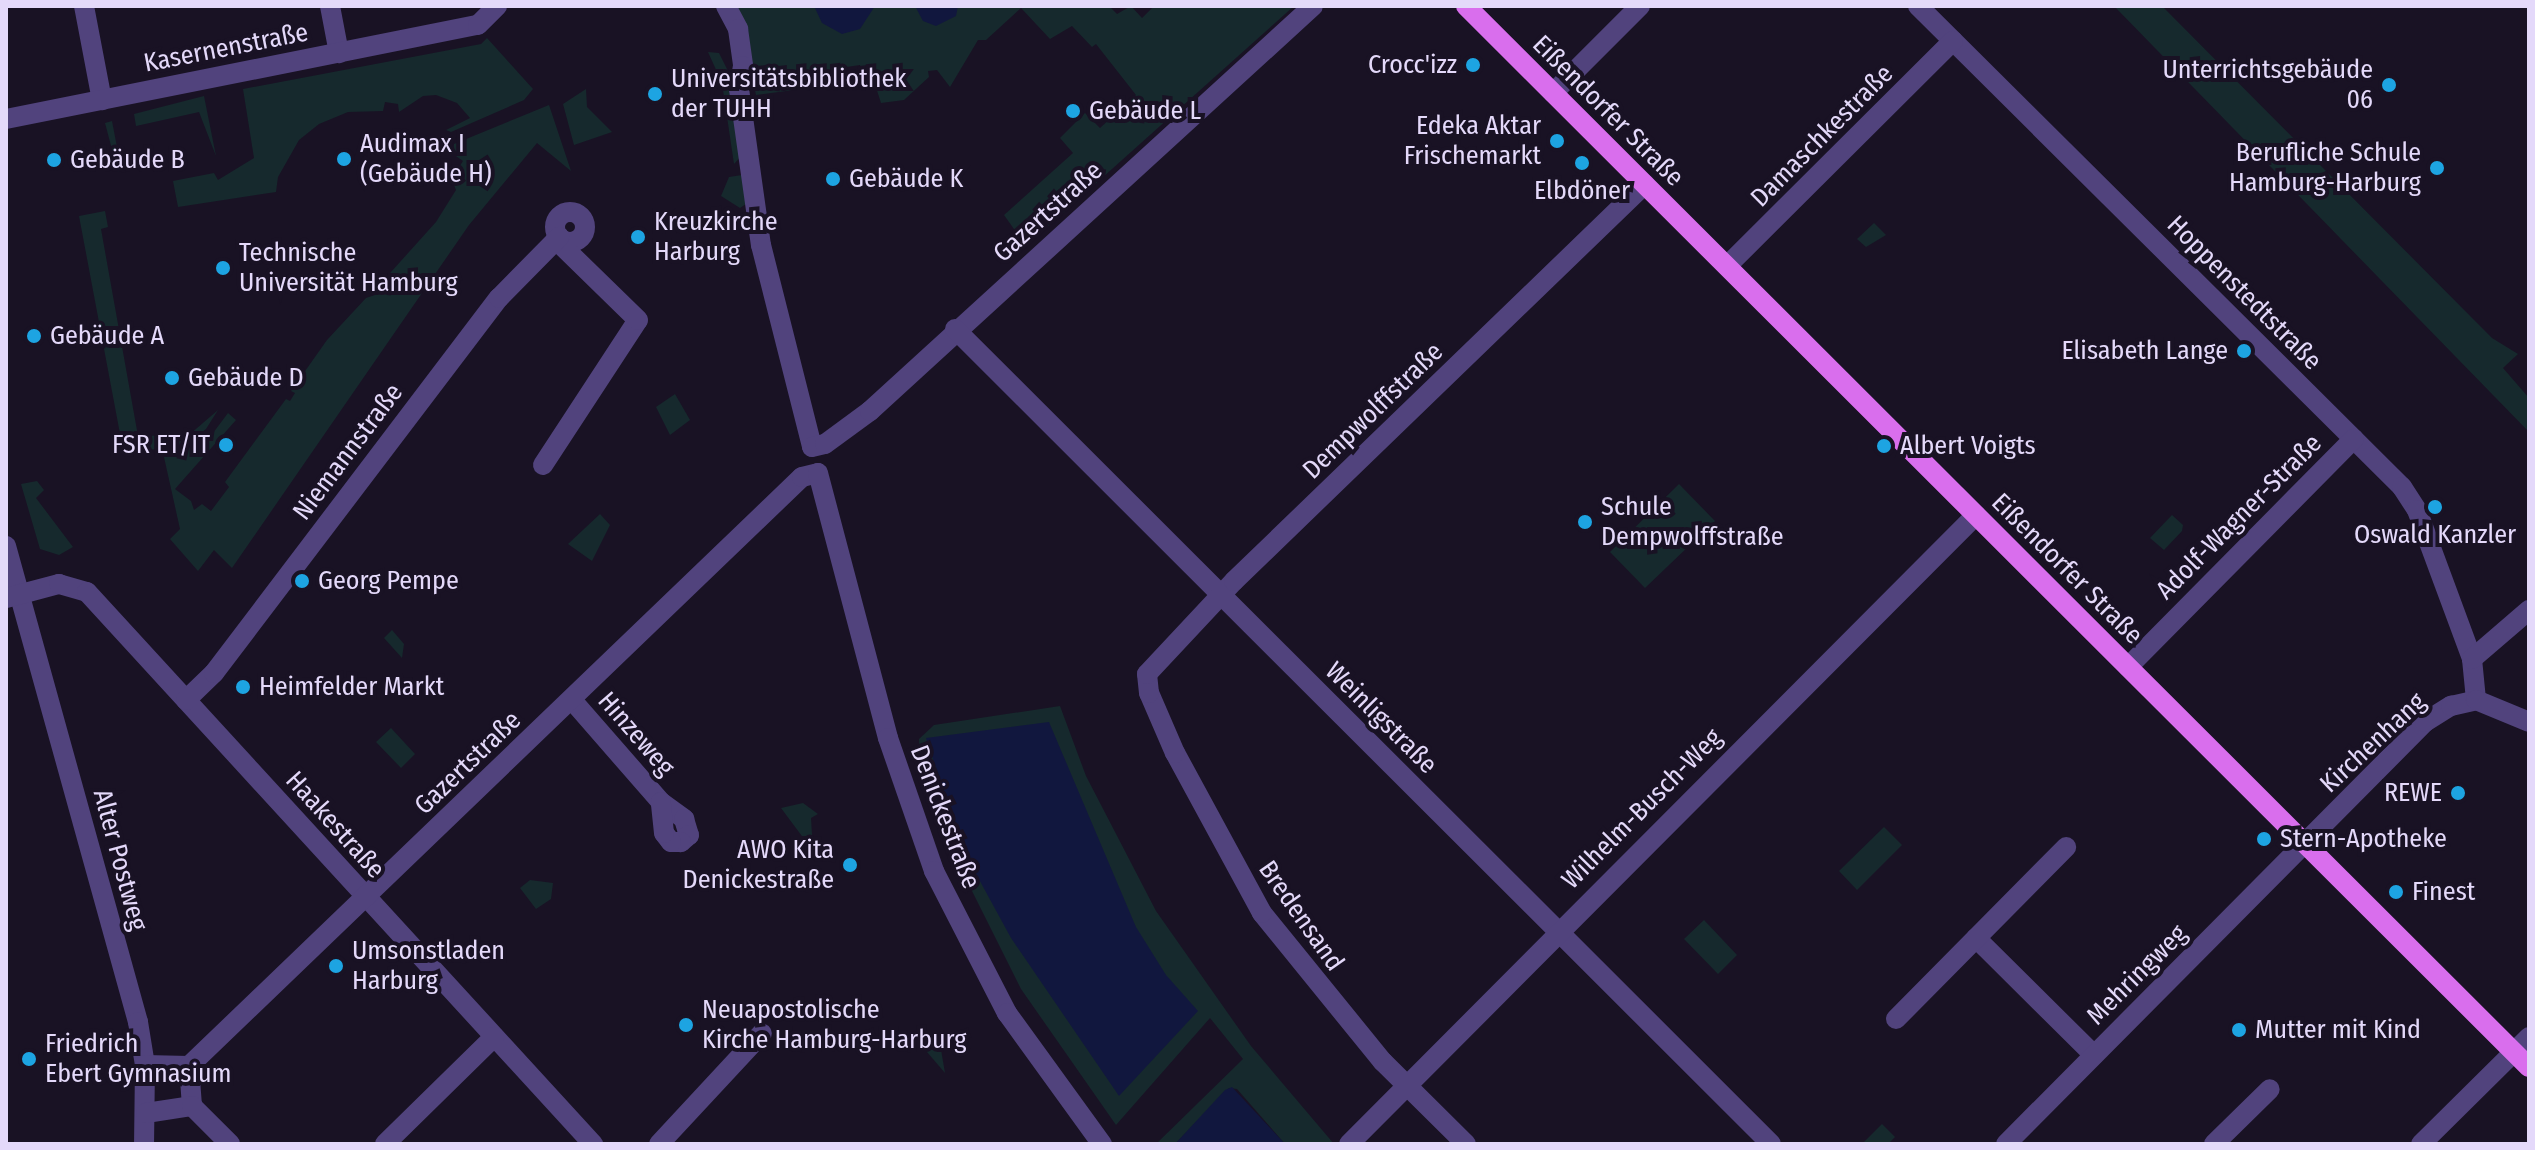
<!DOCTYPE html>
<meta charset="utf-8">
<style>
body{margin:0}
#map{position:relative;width:2535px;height:1150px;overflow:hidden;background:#191224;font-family:"Fira Sans Condensed",sans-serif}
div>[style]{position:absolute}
.green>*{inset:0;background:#16292d}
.water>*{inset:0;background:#11173e}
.minor>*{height:20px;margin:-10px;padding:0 10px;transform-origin:10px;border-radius:10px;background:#51437d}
.minor>.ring{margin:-10px;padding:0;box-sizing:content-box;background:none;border:20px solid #51437d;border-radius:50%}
.major>*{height:20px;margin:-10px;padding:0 10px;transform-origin:10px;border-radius:10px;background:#d96eed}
.dots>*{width:22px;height:22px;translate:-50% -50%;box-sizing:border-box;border:4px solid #191224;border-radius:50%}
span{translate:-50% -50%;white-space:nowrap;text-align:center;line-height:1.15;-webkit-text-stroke:8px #191224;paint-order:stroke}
.street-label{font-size:26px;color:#e4d9fa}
.poi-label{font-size:26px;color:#e4d9fa}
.right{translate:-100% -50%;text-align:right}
.left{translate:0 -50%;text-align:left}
.frame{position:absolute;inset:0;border:8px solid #e4d9fa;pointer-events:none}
</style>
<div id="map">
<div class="green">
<div style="clip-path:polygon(737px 6px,1109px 6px,1117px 14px,1131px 6px,1142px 18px,1154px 6px,1294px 6px,1026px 246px,1004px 215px,1073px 153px,1060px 138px,1085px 113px,1100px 128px,1136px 95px,1096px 44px,1092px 47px,1072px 26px,1050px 39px,1021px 8px,986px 40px,978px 40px,950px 87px,937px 70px,928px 71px,929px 77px,904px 100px,881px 103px,873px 78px,862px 79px,860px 65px,799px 74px,801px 89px,756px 95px)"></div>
<div style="clip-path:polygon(2114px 6px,2162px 6px,2492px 338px,2518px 354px,2503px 368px,2529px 398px,2529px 432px)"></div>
<div style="clip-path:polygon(487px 38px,533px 89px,524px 100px,451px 132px,446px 130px,470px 118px,457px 103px,436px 95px,423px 96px,399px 112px,398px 104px,385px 102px,383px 111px,348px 112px,319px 124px,299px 140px,278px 177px,276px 192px,178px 207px,173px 181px,214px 173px,218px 180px,254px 158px,243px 89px,481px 44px)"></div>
<div style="clip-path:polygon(708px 52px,719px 53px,735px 85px,743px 154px,734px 164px,722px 83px)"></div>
<div style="clip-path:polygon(586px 89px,587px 107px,612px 132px,574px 145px,563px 104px)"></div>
<div style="clip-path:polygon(204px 96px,216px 156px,199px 112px,136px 126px,134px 114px)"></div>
<div style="clip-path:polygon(549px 105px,571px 171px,537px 143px,469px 225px,232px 568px,214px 550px,198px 571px,170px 539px,180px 529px,164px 457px,207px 441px,228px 413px,236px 420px,175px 489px,191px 501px,194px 510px,202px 504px,211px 511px,229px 487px,225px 482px,286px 399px,290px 401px,295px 393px,291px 391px,327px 340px,366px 298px,375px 295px,373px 292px,436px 222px,456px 190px,454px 185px,462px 181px,458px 175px,452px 178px,463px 161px,453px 154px,454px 144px)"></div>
<div style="clip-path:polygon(112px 121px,121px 168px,118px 172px,105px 123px)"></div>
<div style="clip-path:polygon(742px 175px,746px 204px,740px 208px,721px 196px,729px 177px)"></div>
<div style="clip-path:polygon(105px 211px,108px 227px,101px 229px,138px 436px,189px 435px,218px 410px,206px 429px,187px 443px,124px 455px,79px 216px)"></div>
<div style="clip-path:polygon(1874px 223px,1886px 235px,1866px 247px,1857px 239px)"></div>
<div style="clip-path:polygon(675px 394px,690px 420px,670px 435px,656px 407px)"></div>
<div style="clip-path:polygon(37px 481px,44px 490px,36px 498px,73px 547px,59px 555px,40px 549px,21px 484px)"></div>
<div style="clip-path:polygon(1679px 484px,1715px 521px,1645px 588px,1610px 552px)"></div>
<div style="clip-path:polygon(600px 514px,610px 525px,592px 561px,568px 544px)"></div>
<div style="clip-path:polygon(2172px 515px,2183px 525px,2182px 531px,2164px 550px,2150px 538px)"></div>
<div style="clip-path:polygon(392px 630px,404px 644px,402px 658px,384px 638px)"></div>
<div style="clip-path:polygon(1060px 706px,1086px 776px,1156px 911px,1251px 1046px,1334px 1144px,1285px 1144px,1237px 1089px,1229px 1088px,1175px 1144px,1156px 1144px,1243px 1059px,1210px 1018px,1116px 1125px,1021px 989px,944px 835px,920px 765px,919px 739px,934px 725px)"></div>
<div style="clip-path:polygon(391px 728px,415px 754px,401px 768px,376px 742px)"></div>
<div style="clip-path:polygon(803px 803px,818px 814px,811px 818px,813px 851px,781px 808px)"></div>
<div style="clip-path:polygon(1884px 827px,1902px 845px,1857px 890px,1839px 871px)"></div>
<div style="clip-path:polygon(530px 880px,553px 883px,551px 899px,536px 909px,520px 888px)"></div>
<div style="clip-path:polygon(1704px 920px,1737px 955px,1718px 974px,1684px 939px)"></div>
<div style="clip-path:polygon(921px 1032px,938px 1032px,945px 1073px,927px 1052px)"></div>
<div style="clip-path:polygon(1882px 1124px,1895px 1137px,1888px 1144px,1862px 1144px)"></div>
</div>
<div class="water">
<div style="clip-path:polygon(814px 6px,875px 6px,860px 29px,842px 34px,822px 23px)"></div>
<div style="clip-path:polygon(915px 6px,958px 6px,956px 16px,936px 26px,923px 21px)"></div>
<div style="clip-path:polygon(1049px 722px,1136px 927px,1166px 975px,1198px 1011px,1119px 1096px,1011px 938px,963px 850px,926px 738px)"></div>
<div style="clip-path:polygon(1232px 1087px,1285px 1144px,1175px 1144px,1225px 1090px)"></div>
</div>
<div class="minor">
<div style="left:84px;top:6px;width:96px;rotate:79.2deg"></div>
<div style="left:330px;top:6px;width:48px;rotate:79.2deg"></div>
<div style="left:726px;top:6px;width:26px;rotate:62deg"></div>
<div style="left:738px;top:29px;width:37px;rotate:82deg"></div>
<div style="left:743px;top:66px;width:23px;rotate:100deg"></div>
<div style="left:739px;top:89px;width:158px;rotate:82deg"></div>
<div style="left:761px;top:245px;width:208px;rotate:75.8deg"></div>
<div style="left:812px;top:447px;width:13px;rotate:-13deg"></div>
<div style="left:825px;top:444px;width:56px;rotate:-36.3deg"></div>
<div style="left:870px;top:411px;width:600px;rotate:-42.43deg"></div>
<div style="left:1918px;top:6px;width:682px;rotate:44.82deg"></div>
<div style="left:2402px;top:487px;width:27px;rotate:57deg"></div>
<div style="left:2417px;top:510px;width:159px;rotate:69.7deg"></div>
<div style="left:2472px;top:659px;width:41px;rotate:84.4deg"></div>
<div style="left:1553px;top:93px;width:123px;rotate:-45deg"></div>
<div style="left:6px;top:119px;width:481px;rotate:-11.3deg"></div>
<div style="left:478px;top:25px;width:27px;rotate:-45deg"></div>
<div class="ring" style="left:555px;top:212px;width:10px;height:10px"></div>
<div style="left:1727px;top:266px;width:319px;rotate:-44.9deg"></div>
<div style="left:955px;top:329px;width:1153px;rotate:44.96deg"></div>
<div style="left:543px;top:465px;width:173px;rotate:-56.8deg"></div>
<div style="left:638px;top:320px;width:115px;rotate:-135.7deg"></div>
<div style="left:6px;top:546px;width:494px;rotate:74.5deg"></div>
<div style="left:138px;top:1022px;width:44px;rotate:80.8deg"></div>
<div style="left:145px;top:1065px;width:79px;rotate:90.7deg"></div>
<div style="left:6px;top:598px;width:55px;rotate:-14.8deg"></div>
<div style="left:59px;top:584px;width:29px;rotate:16deg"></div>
<div style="left:87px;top:592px;width:749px;rotate:47.49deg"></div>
<div style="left:2472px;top:659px;width:75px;rotate:-40.7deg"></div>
<div style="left:2128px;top:667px;width:321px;rotate:-45.3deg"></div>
<div style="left:186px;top:700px;width:39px;rotate:-44deg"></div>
<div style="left:214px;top:673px;width:471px;rotate:-52.8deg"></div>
<div style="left:499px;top:298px;width:86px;rotate:-45.5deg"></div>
<div style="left:572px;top:700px;width:135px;rotate:48.9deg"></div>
<div style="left:661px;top:802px;width:29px;rotate:36deg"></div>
<div style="left:684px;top:819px;width:17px;rotate:73deg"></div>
<div style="left:689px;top:835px;width:11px;rotate:139deg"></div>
<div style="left:681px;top:842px;width:10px;rotate:180deg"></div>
<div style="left:671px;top:842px;width:11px;rotate:-128deg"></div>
<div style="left:664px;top:833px;width:31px;rotate:-96deg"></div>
<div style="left:1976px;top:938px;width:166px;rotate:44.8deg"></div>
<div style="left:1896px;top:1019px;width:242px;rotate:-45.3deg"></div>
<div style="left:145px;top:1065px;width:44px;rotate:1.3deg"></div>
<div style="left:189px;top:1066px;width:850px;rotate:-43.86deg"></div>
<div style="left:802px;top:477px;width:16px;rotate:-14deg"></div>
<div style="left:818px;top:473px;width:274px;rotate:75.2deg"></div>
<div style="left:888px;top:738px;width:141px;rotate:70.9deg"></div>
<div style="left:934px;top:871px;width:160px;rotate:62.8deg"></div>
<div style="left:1007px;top:1013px;width:162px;rotate:54.1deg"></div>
<div style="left:189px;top:1066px;width:40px;rotate:85.7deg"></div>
<div style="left:146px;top:1113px;width:47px;rotate:-8.7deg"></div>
<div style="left:192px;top:1106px;width:54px;rotate:45deg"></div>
<div style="left:385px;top:1144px;width:153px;rotate:-44.5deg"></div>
<div style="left:659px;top:1144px;width:151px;rotate:-47.1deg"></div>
<div style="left:1349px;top:1144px;width:888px;rotate:-45.09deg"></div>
<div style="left:1466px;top:1144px;width:117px;rotate:-135.3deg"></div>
<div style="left:1383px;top:1062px;width:192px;rotate:-129.1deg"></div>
<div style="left:1262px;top:913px;width:182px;rotate:-118.5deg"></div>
<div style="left:1175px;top:753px;width:65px;rotate:-113.4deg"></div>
<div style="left:1149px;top:693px;width:19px;rotate:-96deg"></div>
<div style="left:1147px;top:674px;width:127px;rotate:-46.9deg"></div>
<div style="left:1234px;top:581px;width:571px;rotate:-44.01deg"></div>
<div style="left:2006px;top:1144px;width:595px;rotate:-45.2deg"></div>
<div style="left:2425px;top:722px;width:31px;rotate:-32deg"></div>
<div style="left:2451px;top:706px;width:26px;rotate:-13deg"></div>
<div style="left:2476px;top:700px;width:57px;rotate:22.5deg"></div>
<div style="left:2214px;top:1144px;width:78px;rotate:-44.5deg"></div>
<div style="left:2421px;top:1144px;width:152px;rotate:-44.7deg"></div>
</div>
<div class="major">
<div style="left:1466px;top:6px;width:1502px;rotate:44.95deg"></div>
</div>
<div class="dots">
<div style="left:1473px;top:65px;background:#1da4e2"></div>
<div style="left:2389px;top:85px;background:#1da4e2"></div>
<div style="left:655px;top:94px;background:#1da4e2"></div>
<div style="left:1073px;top:111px;background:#1da4e2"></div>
<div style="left:1557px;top:141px;background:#1da4e2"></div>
<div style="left:344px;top:159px;background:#1da4e2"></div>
<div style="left:54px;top:160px;background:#1da4e2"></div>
<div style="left:1582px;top:163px;background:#1da4e2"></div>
<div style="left:2437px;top:168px;background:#1da4e2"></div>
<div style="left:833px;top:179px;background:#1da4e2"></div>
<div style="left:638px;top:237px;background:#1da4e2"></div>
<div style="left:223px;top:268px;background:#1da4e2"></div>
<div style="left:34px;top:336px;background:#1da4e2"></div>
<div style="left:2244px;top:351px;background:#1da4e2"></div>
<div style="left:172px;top:378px;background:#1da4e2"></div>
<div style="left:226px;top:445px;background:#1da4e2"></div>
<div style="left:1884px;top:446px;background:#1da4e2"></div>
<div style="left:2435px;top:507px;background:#1da4e2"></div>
<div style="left:1585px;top:522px;background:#1da4e2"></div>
<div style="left:302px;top:581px;background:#1da4e2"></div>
<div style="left:243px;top:687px;background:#1da4e2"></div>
<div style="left:2458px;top:793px;background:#1da4e2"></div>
<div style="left:2264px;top:839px;background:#1da4e2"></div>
<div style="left:850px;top:865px;background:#1da4e2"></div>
<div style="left:2396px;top:892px;background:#1da4e2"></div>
<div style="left:336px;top:966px;background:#1da4e2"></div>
<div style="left:686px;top:1025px;background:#1da4e2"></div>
<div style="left:2239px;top:1030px;background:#1da4e2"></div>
<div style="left:29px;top:1059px;background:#1da4e2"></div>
</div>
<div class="street-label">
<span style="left:226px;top:48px;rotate:-11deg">Kasernenstraße</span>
<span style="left:1608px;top:111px;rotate:45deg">Eißendorfer Straße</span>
<span style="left:1822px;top:136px;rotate:-45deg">Damaschkestraße</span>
<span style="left:1048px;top:212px;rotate:-42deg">Gazertstraße</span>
<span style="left:2244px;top:293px;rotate:45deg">Hoppenstedtstraße</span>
<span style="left:1373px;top:411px;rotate:-44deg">Dempwolffstraße</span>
<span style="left:348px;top:452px;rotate:-53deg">Niemannstraße</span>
<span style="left:2239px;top:517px;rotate:-45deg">Adolf-Wagner-Straße</span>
<span style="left:2067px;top:569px;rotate:45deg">Eißendorfer Straße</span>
<span style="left:1381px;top:718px;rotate:45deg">Weinligstraße</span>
<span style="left:636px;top:734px;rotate:49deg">Hinzeweg</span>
<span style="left:2373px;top:743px;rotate:-43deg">Kirchenhang</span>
<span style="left:468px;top:763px;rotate:-44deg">Gazertstraße</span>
<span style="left:1642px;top:809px;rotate:-45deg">Wilhelm-Busch-Weg</span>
<span style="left:945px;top:817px;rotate:69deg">Denickestraße</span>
<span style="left:335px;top:825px;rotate:48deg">Haakestraße</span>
<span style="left:120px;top:860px;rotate:75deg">Alter Postweg</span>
<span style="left:1301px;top:916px;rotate:55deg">Bredensand</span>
<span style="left:2137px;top:975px;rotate:-45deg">Mehringweg</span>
</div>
<div class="poi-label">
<span class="right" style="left:1457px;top:65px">Crocc'izz</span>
<span class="right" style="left:2373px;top:85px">Unterrichtsgebäude<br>06</span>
<span class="left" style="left:671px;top:94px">Universitätsbibliothek<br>der TUHH</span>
<span class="left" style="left:1089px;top:111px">Gebäude L</span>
<span class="right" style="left:1541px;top:141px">Edeka Aktar<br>Frischemarkt</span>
<span class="left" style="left:360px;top:159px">Audimax I<br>(Gebäude H)</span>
<span class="right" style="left:2421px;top:168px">Berufliche Schule<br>Hamburg-Harburg</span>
<span class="left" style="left:70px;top:160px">Gebäude B</span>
<span class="left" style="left:849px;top:179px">Gebäude K</span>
<span style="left:1582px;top:191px">Elbdöner</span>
<span class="left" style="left:654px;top:237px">Kreuzkirche<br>Harburg</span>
<span class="left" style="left:239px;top:268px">Technische<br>Universität Hamburg</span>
<span class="left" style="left:50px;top:336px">Gebäude A</span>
<span class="right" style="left:2228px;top:351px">Elisabeth Lange</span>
<span class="left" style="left:188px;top:378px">Gebäude D</span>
<span class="right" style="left:210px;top:445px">FSR ET/IT</span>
<span class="left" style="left:1900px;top:446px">Albert Voigts</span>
<span class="left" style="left:1601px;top:522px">Schule<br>Dempwolffstraße</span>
<span style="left:2435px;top:535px">Oswald Kanzler</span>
<span class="left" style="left:318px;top:581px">Georg Pempe</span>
<span class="left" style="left:259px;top:687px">Heimfelder Markt</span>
<span class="right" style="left:2442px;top:793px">REWE</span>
<span class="left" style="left:2280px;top:839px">Stern-Apotheke</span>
<span class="right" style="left:834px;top:865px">AWO Kita<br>Denickestraße</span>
<span class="left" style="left:2412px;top:892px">Finest</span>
<span class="left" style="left:352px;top:966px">Umsonstladen<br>Harburg</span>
<span class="left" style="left:702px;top:1025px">Neuapostolische<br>Kirche Hamburg-Harburg</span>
<span class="left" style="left:2255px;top:1030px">Mutter mit Kind</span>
<span class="left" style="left:45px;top:1059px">Friedrich<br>Ebert Gymnasium</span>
</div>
<div class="frame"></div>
</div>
